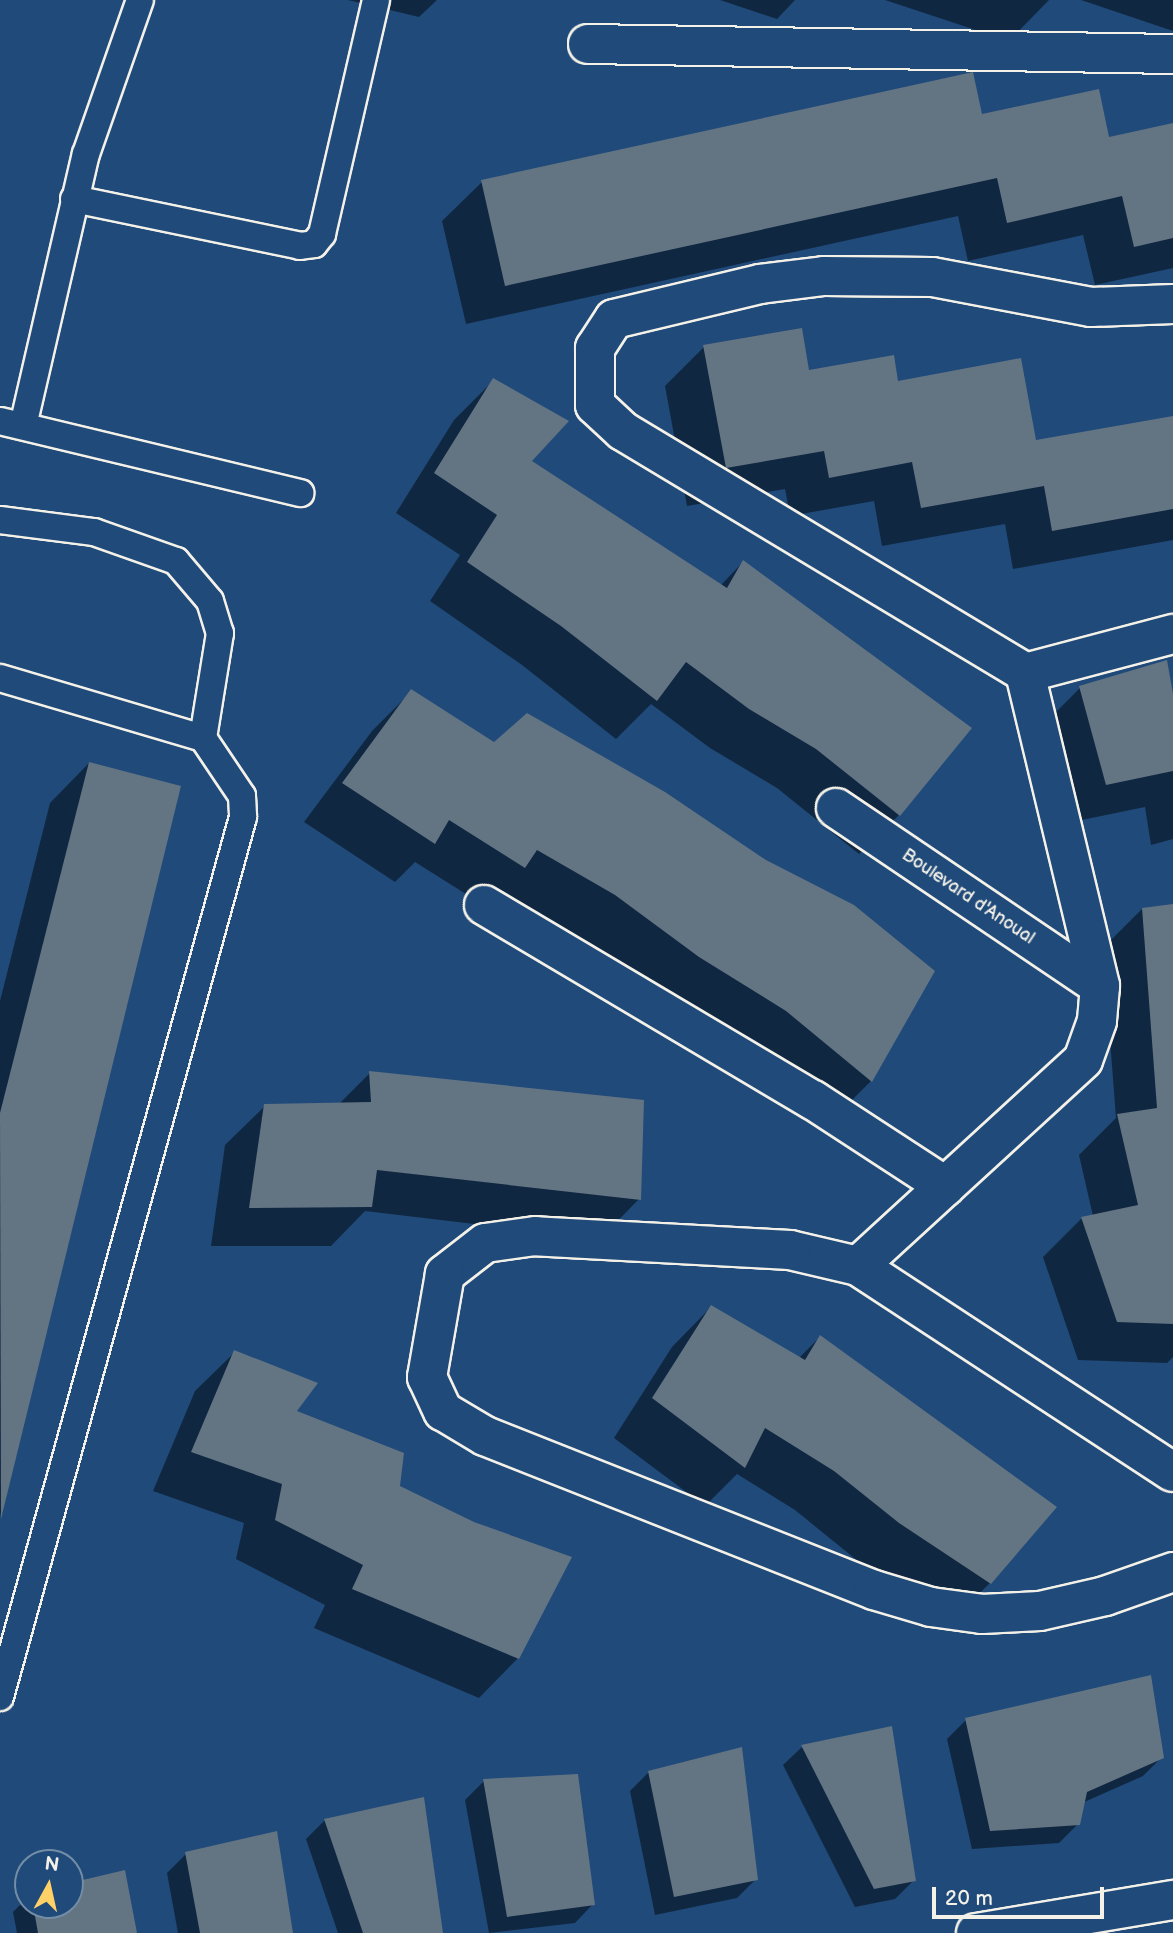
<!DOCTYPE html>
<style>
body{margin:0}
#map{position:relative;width:1173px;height:1933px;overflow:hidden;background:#1f4a7a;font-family:"Balsamiq Sans",sans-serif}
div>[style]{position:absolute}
.shadow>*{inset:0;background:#0007}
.building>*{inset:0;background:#637483}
.roads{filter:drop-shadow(2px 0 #f4f1e8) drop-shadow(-2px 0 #f4f1e8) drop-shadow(0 2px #f4f1e8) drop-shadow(0 -2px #f4f1e8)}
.lane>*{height:26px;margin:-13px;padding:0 13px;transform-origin:13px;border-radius:13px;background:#1f4a7a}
.street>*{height:38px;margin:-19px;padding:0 19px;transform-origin:19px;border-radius:19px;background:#1f4a7a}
span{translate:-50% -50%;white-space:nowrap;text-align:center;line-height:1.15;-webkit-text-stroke:7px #1f4a7a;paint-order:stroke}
.street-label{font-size:18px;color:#f4f1e8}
.north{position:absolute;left:14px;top:1849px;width:70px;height:70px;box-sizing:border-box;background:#1f4a7a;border:2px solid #748da6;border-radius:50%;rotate:8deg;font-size:19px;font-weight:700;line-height:28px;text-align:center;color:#f4f1e8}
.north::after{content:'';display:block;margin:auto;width:24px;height:32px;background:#ffd166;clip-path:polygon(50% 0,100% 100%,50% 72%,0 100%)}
.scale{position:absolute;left:932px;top:1887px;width:172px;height:32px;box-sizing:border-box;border:4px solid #f4f1e8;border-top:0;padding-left:9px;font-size:21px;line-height:24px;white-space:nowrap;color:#f4f1e8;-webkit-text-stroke:5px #1f4a7a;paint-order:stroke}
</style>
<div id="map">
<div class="shadow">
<div style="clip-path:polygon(348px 0,437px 0,419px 17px)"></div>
<div style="clip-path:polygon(720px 0,795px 0,777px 19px)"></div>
<div style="clip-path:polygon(885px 0,1049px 0,1009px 41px)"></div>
<div style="clip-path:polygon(1081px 0,1173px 0,1173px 31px)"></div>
<div style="clip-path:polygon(981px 116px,1108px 139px,1173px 124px,1173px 268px,1095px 285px,1083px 235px,968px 261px,958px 216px,466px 324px,442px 221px,482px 182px)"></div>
<div style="clip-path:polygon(704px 347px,808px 372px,897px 383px,1034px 442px,1173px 418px,1173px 540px,1013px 569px,1005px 524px,882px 546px,874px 501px,790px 516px,785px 489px,687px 506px,665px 386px)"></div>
<div style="clip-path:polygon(493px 381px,529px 461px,720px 586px,743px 562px,899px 815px,859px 854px,777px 788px,710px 748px,651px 704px,616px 739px,522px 665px,430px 601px,460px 555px,396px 513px,454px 420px)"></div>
<div style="clip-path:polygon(1080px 688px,1173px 696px,1173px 839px,1151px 845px,1145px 807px,1067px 823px,1041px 727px)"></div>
<div style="clip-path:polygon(411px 692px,495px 745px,766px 861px,933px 971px,871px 1081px,832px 1120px,575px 934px,501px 890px,485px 906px,415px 862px,395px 882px,304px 822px,372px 731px)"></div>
<div style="clip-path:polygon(89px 763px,179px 787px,0 1516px,0 1001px,50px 803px)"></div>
<div style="clip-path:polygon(1173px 905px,1173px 1357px,1167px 1363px,1078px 1360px,1043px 1257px,1082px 1218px,1093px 1216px,1079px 1155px,1116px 1118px,1103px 948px,1142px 909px)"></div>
<div style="clip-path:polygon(370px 1073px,639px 1199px,600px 1239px,365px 1211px,331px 1246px,211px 1246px,225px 1145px,265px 1106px,338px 1105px)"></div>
<div style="clip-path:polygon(711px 1307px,799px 1358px,820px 1337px,990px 1583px,950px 1622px,859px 1562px,795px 1510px,737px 1474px,705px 1506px,614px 1438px,672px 1347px)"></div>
<div style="clip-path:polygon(235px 1352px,295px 1411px,518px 1658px,479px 1698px,314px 1628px,325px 1605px,236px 1559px,244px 1523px,153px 1491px,195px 1391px)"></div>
<div style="clip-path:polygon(966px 1720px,1162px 1757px,1143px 1776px,1082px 1803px,1078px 1824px,1059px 1843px,972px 1849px,947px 1739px)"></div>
<div style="clip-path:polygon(891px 1728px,914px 1880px,895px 1899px,855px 1907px,783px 1765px,802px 1747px)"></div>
<div style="clip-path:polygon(649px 1772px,756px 1879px,737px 1898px,655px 1915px,630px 1791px)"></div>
<div style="clip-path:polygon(484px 1781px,593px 1904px,575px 1923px,489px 1933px,465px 1800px)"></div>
<div style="clip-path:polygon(325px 1820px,441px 1933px,338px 1933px,306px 1839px)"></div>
<div style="clip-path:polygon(186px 1854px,291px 1933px,178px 1933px,167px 1873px)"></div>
<div style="clip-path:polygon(70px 1884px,135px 1933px,17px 1933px,13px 1912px,28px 1897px,28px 1905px,70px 1905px)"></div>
</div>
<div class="building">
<div style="clip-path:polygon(973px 72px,982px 114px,1099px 89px,1109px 137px,1173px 123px,1173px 238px,1134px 247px,1122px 196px,1007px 223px,997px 178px,505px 286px,481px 180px)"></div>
<div style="clip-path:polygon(802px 328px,809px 370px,894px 355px,898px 381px,1021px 358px,1036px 440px,1173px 416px,1173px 509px,1052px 531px,1044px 486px,921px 508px,912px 462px,829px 478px,824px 451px,726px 468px,703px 345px)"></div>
<div style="clip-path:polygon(493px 378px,569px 421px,532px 461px,727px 588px,743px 560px,972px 728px,900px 816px,816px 749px,749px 709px,686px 662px,657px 701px,561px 626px,467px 562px,497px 515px,434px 473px)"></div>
<div style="clip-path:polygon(1167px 660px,1173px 694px,1173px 771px,1106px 785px,1079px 686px)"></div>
<div style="clip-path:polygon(411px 689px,494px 742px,527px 713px,665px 792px,766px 860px,854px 905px,935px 971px,872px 1082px,786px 1011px,699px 957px,615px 895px,537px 850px,525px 868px,449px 820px,435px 844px,342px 783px)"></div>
<div style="clip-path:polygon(89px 762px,181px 786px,1px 1519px,0 1113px)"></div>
<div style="clip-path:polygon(1173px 904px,1173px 1324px,1117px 1322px,1081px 1217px,1138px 1205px,1117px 1114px,1157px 1108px,1142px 908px)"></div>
<div style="clip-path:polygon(369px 1071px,644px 1100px,641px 1200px,377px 1170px,372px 1207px,249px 1208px,264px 1104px,371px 1102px)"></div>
<div style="clip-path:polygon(711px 1305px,805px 1360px,820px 1335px,1057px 1507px,991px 1584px,899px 1523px,834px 1471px,765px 1428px,745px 1468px,652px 1398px)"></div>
<div style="clip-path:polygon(234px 1350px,318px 1383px,297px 1411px,404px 1453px,400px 1486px,474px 1522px,572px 1557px,519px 1659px,352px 1589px,363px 1565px,275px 1520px,282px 1484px,191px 1452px)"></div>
<div style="clip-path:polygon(1151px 1675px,1164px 1758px,1087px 1792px,1080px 1825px,990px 1831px,965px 1718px)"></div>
<div style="clip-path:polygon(892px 1726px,916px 1881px,874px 1889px,801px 1745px)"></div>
<div style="clip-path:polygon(742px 1747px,758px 1880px,674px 1897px,648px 1771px)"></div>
<div style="clip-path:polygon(578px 1774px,595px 1905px,507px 1917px,483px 1779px)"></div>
<div style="clip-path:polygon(424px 1797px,443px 1933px,363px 1933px,324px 1819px)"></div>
<div style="clip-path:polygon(277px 1831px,293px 1933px,200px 1933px,185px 1852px)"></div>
<div style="clip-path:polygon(125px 1870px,137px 1933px,38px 1933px,33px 1905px,70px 1905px,70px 1883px)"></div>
</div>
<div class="roads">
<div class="lane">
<div style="left:74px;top:199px;width:231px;rotate:11.7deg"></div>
<div style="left:300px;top:246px;width:14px;rotate:-8deg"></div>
<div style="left:314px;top:244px;width:13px;rotate:-51deg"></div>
<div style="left:322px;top:234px;width:240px;rotate:-77deg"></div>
<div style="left:0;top:421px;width:309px;rotate:13.5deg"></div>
<div style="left:23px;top:426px;width:279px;rotate:-77deg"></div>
<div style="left:86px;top:154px;width:163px;rotate:-70.7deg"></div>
<div style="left:0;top:520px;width:95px;rotate:7.3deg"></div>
<div style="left:94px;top:532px;width:87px;rotate:19.5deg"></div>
<div style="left:176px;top:561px;width:52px;rotate:49.6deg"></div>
<div style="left:210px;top:601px;width:34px;rotate:73deg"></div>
<div style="left:220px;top:633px;width:106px;rotate:99.2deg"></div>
<div style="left:203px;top:738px;width:70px;rotate:56.1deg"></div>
<div style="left:242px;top:796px;width:21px;rotate:87deg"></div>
<div style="left:243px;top:817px;width:913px;rotate:105.44deg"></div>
<div style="left:0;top:678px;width:212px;rotate:16.5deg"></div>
</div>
<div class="street">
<div style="left:588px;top:44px;width:585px;rotate:0.98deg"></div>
<div style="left:1173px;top:304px;width:82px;rotate:177.9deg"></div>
<div style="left:1091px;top:307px;width:162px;rotate:-169.3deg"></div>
<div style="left:932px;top:277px;width:108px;rotate:-179.5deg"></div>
<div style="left:824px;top:276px;width:64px;rotate:172.9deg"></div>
<div style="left:760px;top:284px;width:150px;rotate:166.5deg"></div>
<div style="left:614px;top:319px;width:35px;rotate:123deg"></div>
<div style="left:595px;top:348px;width:57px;rotate:90deg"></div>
<div style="left:595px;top:405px;width:38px;rotate:43deg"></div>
<div style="left:623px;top:431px;width:469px;rotate:31deg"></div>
<div style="left:1025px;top:673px;width:153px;rotate:-14.8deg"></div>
<div style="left:1025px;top:673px;width:322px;rotate:76.5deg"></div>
<div style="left:1100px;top:986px;width:35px;rotate:95deg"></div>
<div style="left:1097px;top:1021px;width:41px;rotate:109.7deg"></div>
<div style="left:1083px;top:1060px;width:305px;rotate:137.5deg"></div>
<div style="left:858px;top:1266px;width:70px;rotate:-166.8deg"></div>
<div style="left:790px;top:1250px;width:255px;rotate:-176.9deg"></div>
<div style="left:535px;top:1236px;width:50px;rotate:172deg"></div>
<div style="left:485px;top:1243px;width:51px;rotate:142.2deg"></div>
<div style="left:445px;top:1274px;width:105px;rotate:99.9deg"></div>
<div style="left:427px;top:1377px;width:38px;rotate:65deg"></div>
<div style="left:443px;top:1411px;width:49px;rotate:30.8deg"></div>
<div style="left:485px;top:1436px;width:418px;rotate:21.6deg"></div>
<div style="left:874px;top:1590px;width:59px;rotate:16.6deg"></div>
<div style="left:931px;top:1607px;width:51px;rotate:7.8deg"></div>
<div style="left:982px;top:1614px;width:58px;rotate:-3deg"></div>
<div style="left:1040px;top:1611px;width:67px;rotate:-13deg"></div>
<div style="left:1105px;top:1596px;width:72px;rotate:-19.4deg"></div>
<div style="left:836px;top:808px;width:318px;rotate:34deg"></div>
<div style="left:484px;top:905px;width:382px;rotate:30.7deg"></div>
<div style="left:813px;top:1100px;width:158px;rotate:33.1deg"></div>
<div style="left:858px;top:1266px;width:376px;rotate:33.2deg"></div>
<div style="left:976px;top:1933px;width:200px;rotate:-9.5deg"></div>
</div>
</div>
<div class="street-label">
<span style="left:968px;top:897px;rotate:34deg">Boulevard d'Anoual</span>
</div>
<div class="north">N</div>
<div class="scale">20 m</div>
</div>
